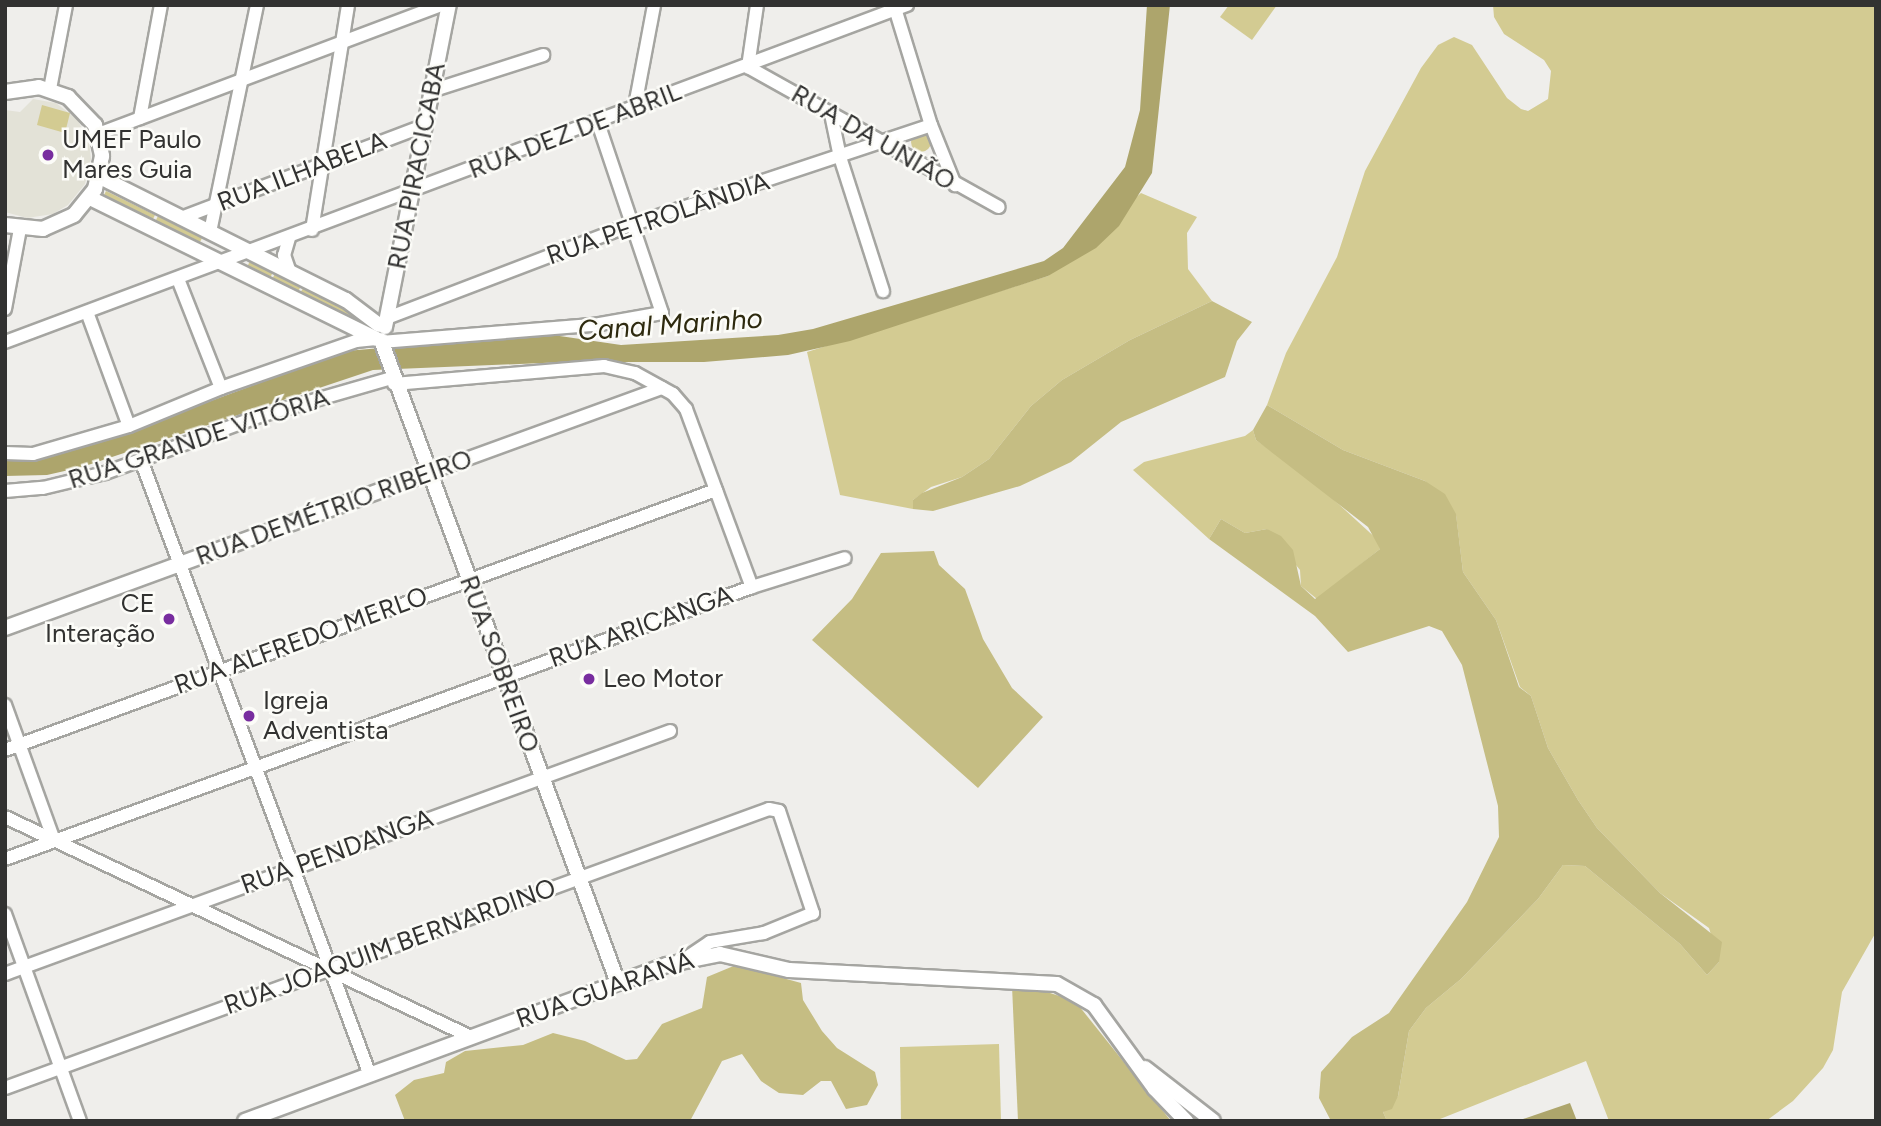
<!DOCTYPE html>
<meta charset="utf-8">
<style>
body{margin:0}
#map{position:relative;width:1881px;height:1126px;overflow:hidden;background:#efeeeb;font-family:Figtree,sans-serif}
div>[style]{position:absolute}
.built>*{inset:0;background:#e3e2d7}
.green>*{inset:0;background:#d3cb92}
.round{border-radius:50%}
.forest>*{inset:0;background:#c5bd83}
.water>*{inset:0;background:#ada56c}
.roads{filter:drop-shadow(2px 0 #a5a5a1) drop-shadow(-2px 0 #a5a5a1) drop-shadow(0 2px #a5a5a1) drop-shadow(0 -2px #a5a5a1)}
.minor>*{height:12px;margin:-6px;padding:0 6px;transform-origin:6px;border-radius:6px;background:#fff}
.tertiary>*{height:14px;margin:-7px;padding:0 7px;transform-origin:7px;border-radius:7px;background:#fff}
.dots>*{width:19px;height:19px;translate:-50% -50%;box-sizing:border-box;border:4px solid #fcfcf8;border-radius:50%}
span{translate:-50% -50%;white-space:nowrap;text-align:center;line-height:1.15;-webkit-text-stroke:5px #fcfcf8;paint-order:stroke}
.street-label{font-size:26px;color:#323231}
.poi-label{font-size:26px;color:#323231}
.left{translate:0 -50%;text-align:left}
.right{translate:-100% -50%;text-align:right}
.water-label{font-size:28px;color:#2e2a0f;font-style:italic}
.frame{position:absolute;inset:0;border:7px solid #323231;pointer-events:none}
</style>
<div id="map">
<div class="built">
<div style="clip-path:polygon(33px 99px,56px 103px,77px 119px,89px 142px,91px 159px,85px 184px,68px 205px,53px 214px,27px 218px,5px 212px,5px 110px,20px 112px)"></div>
</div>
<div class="green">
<div style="clip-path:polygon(1229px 5px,1277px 5px,1252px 40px,1220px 17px)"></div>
<div style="clip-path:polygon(1493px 5px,1876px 5px,1876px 932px,1842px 992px,1833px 1050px,1823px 1068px,1793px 1101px,1766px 1121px,1609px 1121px,1586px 1061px,1435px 1121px,1387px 1121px,1383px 1112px,1398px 1096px,1409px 1031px,1426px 1008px,1461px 979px,1538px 899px,1563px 865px,1585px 866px,1680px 944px,1707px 975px,1719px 962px,1709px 928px,1660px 893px,1597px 828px,1578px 800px,1548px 748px,1531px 696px,1520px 687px,1496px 620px,1463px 572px,1456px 515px,1425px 481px,1343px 450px,1267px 405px,1286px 353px,1337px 257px,1365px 171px,1421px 68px,1438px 45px,1454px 37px,1472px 45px,1507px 98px,1521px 109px,1528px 111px,1548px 99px,1551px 71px,1544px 60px,1504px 34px,1494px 17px)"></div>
<div style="clip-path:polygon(42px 105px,70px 113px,65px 133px,37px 125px)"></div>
<div class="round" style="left:911px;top:132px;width:20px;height:20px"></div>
<div style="clip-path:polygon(106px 191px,155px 215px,152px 221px,103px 197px)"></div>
<div style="clip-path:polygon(1141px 193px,1197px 217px,1187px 233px,1188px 269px,1212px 301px,1130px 340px,1062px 380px,1031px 406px,989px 459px,962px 477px,931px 487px,913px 500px,913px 509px,840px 495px,807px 352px,1048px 276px)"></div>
<div style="clip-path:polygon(158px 216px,202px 238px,199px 244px,155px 222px)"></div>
<div style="clip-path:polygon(250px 261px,273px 272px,270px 278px,247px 267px)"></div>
<div style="clip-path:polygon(275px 273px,301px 286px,298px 292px,272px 280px)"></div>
<div style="clip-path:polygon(304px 287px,353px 311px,354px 315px,349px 317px,300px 293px)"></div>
<div style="clip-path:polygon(1253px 430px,1256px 440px,1310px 478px,1379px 541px,1380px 549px,1317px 599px,1301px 586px,1300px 570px,1267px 529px,1245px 533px,1221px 519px,1209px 539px,1133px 470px,1144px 462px,1245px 436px)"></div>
<div style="clip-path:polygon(999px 1044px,1001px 1121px,901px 1121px,900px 1047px)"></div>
</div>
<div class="forest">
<div style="clip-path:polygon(1212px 301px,1252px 322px,1237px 341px,1225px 377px,1121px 422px,1071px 462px,1020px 486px,933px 511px,913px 509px,913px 500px,922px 493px,962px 477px,989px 459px,1031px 406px,1062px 380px,1130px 340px)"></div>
<div style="clip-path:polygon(1267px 405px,1343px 450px,1425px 481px,1445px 494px,1456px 514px,1463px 572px,1496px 620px,1519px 687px,1531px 696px,1548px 748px,1578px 800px,1597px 828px,1660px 893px,1722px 942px,1719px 962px,1707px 975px,1680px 944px,1585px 866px,1563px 865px,1538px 899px,1461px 979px,1426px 1008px,1409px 1031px,1398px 1096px,1392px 1109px,1383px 1112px,1387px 1121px,1331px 1121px,1319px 1098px,1321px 1072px,1352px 1037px,1389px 1013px,1467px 902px,1499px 837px,1498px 806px,1462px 665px,1442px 631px,1429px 626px,1348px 652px,1315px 616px,1209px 539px,1221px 519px,1245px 533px,1267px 529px,1281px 536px,1293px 550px,1301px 586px,1315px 599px,1380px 549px,1368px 527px,1256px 440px,1253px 430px)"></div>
<div style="clip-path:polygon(934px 551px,939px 565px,965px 589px,983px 639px,1012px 688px,1043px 717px,978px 788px,812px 640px,852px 599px,881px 553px)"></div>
<div style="clip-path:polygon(736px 965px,801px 983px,803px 1000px,822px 1031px,837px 1048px,875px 1072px,878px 1085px,867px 1105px,846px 1109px,831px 1081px,821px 1081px,803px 1095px,779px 1093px,761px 1081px,742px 1054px,722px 1061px,690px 1121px,405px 1121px,395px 1095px,414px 1080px,444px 1073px,446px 1062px,465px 1051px,523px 1045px,553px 1033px,585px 1041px,626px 1060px,637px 1059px,662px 1024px,702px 1008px,707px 977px)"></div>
<div style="clip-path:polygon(1025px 985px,1075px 1001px,1171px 1121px,1018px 1121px,1012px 986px)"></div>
</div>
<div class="water">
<div style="clip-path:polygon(1147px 5px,1170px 5px,1152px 173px,1119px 226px,1096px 248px,1048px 276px,850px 341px,788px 355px,704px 362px,565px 362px,373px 370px,82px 467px,47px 475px,5px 476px,5px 458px,122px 434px,346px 351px,546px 334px,621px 345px,778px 335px,813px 329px,1044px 261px,1063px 248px,1125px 167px,1140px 110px)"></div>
<div style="clip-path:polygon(1570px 1103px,1577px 1121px,1521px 1121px,1520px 1120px)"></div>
</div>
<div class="roads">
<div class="minor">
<div style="left:757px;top:5px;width:63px;rotate:98.3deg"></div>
<div style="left:748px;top:67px;width:287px;rotate:29.2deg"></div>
<div style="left:894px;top:5px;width:126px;rotate:72.9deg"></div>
<div style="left:931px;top:125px;width:65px;rotate:68.2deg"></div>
<div style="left:50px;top:89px;width:86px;rotate:-79.2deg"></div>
<div style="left:431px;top:91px;width:118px;rotate:-17.8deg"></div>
<div style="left:635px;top:106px;width:103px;rotate:-79.3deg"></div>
<div style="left:831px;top:114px;width:44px;rotate:78.2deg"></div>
<div style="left:840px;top:157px;width:141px;rotate:72.2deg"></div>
<div style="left:140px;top:118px;width:115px;rotate:-79.5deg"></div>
<div style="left:98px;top:134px;width:367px;rotate:-20.6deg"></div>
<div style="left:181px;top:218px;width:259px;rotate:-20.8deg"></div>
<div style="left:312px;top:230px;width:228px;rotate:-80.9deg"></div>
<div style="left:210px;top:232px;width:232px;rotate:-78.3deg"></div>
<div style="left:289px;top:238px;width:18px;rotate:106deg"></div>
<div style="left:284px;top:255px;width:18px;rotate:71deg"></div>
<div style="left:178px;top:279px;width:117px;rotate:68.5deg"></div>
<div style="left:5px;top:309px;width:81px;rotate:-79.4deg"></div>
<div style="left:87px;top:312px;width:121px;rotate:69.8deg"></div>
<div style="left:387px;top:318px;width:261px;rotate:-20.9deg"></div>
<div style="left:631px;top:225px;width:316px;rotate:-18.4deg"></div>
<div style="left:5px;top:342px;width:963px;rotate:-20.49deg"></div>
<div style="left:381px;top:342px;width:214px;rotate:-4.6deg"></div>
<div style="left:594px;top:325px;width:69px;rotate:-10deg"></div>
<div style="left:662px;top:313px;width:204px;rotate:-108.6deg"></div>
<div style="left:394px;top:384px;width:211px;rotate:-4.9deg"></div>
<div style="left:604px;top:366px;width:32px;rotate:13deg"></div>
<div style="left:635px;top:373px;width:43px;rotate:28.9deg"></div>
<div style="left:673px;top:394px;width:20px;rotate:49deg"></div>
<div style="left:686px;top:409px;width:190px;rotate:69.7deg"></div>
<div style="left:5px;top:453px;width:28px;rotate:2deg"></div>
<div style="left:33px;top:454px;width:100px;rotate:-16.3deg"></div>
<div style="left:129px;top:426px;width:100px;rotate:-22.4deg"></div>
<div style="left:221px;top:388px;width:143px;rotate:-19.2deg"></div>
<div style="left:356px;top:341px;width:20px;rotate:-6deg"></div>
<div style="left:141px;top:460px;width:656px;rotate:69.58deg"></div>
<div style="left:428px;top:473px;width:249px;rotate:-20deg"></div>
<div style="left:5px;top:491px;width:38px;rotate:-5deg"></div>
<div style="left:43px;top:488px;width:64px;rotate:-13.6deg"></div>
<div style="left:105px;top:473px;width:165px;rotate:-20.2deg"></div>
<div style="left:260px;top:416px;width:137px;rotate:-16.1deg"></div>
<div style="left:5px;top:705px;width:144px;rotate:70.1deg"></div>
<div style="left:5px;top:750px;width:757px;rotate:-20.09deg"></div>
<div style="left:5px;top:817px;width:515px;rotate:25.27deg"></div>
<div style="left:5px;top:859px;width:795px;rotate:-20.01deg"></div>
<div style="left:752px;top:587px;width:97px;rotate:-17.3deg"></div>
<div style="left:5px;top:914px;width:220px;rotate:70.1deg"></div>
<div style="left:5px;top:974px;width:708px;rotate:-20.07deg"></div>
<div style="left:5px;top:1088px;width:813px;rotate:-20.06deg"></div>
<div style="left:769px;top:809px;width:10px;rotate:11deg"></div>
<div style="left:779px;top:811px;width:108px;rotate:71.6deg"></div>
<div style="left:813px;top:913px;width:53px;rotate:157.8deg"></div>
<div style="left:764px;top:933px;width:55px;rotate:170.5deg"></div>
<div style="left:710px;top:942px;width:30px;rotate:146deg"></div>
</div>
<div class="tertiary">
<div style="left:5px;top:92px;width:34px;rotate:-8deg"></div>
<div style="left:39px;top:87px;width:31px;rotate:19deg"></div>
<div style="left:68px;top:97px;width:39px;rotate:46deg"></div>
<div style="left:95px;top:125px;width:32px;rotate:77deg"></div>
<div style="left:102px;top:156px;width:34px;rotate:102deg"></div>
<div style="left:95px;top:189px;width:33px;rotate:129deg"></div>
<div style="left:74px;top:215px;width:34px;rotate:156deg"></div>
<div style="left:43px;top:229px;width:38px;rotate:-174deg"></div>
<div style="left:100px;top:177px;width:275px;rotate:26.6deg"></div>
<div style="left:346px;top:300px;width:41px;rotate:37.1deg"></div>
<div style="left:90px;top:198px;width:319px;rotate:26.2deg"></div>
<div style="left:385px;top:327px;width:328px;rotate:-78.8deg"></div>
<div style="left:381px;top:340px;width:685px;rotate:69.77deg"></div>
<div style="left:5px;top:628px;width:451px;rotate:-20.1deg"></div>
<div style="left:1145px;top:1068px;width:86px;rotate:37.9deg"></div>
<div style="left:245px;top:1121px;width:449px;rotate:-20.3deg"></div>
<div style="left:666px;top:965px;width:55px;rotate:-11.5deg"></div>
<div style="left:720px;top:954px;width:71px;rotate:13.1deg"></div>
<div style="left:789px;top:970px;width:268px;rotate:3deg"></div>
<div style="left:1057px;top:984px;width:43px;rotate:29.6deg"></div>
<div style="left:1094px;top:1005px;width:104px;rotate:54deg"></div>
<div style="left:1155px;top:1089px;width:45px;rotate:45.9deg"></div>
</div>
</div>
<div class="dots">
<div style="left:48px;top:155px;background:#782d9f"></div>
<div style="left:169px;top:619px;background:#782d9f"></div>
<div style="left:589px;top:679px;background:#782d9f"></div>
<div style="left:249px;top:716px;background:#782d9f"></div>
</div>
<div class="street-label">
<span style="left:575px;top:131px;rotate:-21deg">RUA DEZ DE ABRIL</span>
<span style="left:873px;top:138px;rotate:30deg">RUA DA UNIÃO</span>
<span style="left:417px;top:166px;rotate:-79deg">RUA PIRACICABA</span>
<span style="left:302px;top:172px;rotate:-21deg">RUA ILHABELA</span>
<span style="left:658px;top:219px;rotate:-19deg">RUA PETROLÂNDIA</span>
<span style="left:199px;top:439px;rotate:-18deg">RUA GRANDE VITÓRIA</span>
<span style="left:334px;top:508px;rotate:-20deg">RUA DEMÉTRIO RIBEIRO</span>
<span style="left:641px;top:627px;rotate:-20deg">RUA ARICANGA</span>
<span style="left:301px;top:641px;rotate:-20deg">RUA ALFREDO MERLO</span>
<span style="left:499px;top:664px;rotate:70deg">RUA SOBREIRO</span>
<span style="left:337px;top:852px;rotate:-20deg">RUA PENDANGA</span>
<span style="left:390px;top:947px;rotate:-20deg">RUA JOAQUIM BERNARDINO</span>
<span style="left:605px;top:990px;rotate:-19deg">RUA GUARANÁ</span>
</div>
<div class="poi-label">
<span class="left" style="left:62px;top:155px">UMEF Paulo<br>Mares Guia</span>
<span class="right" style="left:155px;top:619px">CE<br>Interação</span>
<span class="left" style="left:603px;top:679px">Leo Motor</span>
<span class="left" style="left:263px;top:716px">Igreja<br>Adventista</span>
</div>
<div class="water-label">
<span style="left:670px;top:324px;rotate:-4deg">Canal Marinho</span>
</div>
<div class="frame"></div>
</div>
